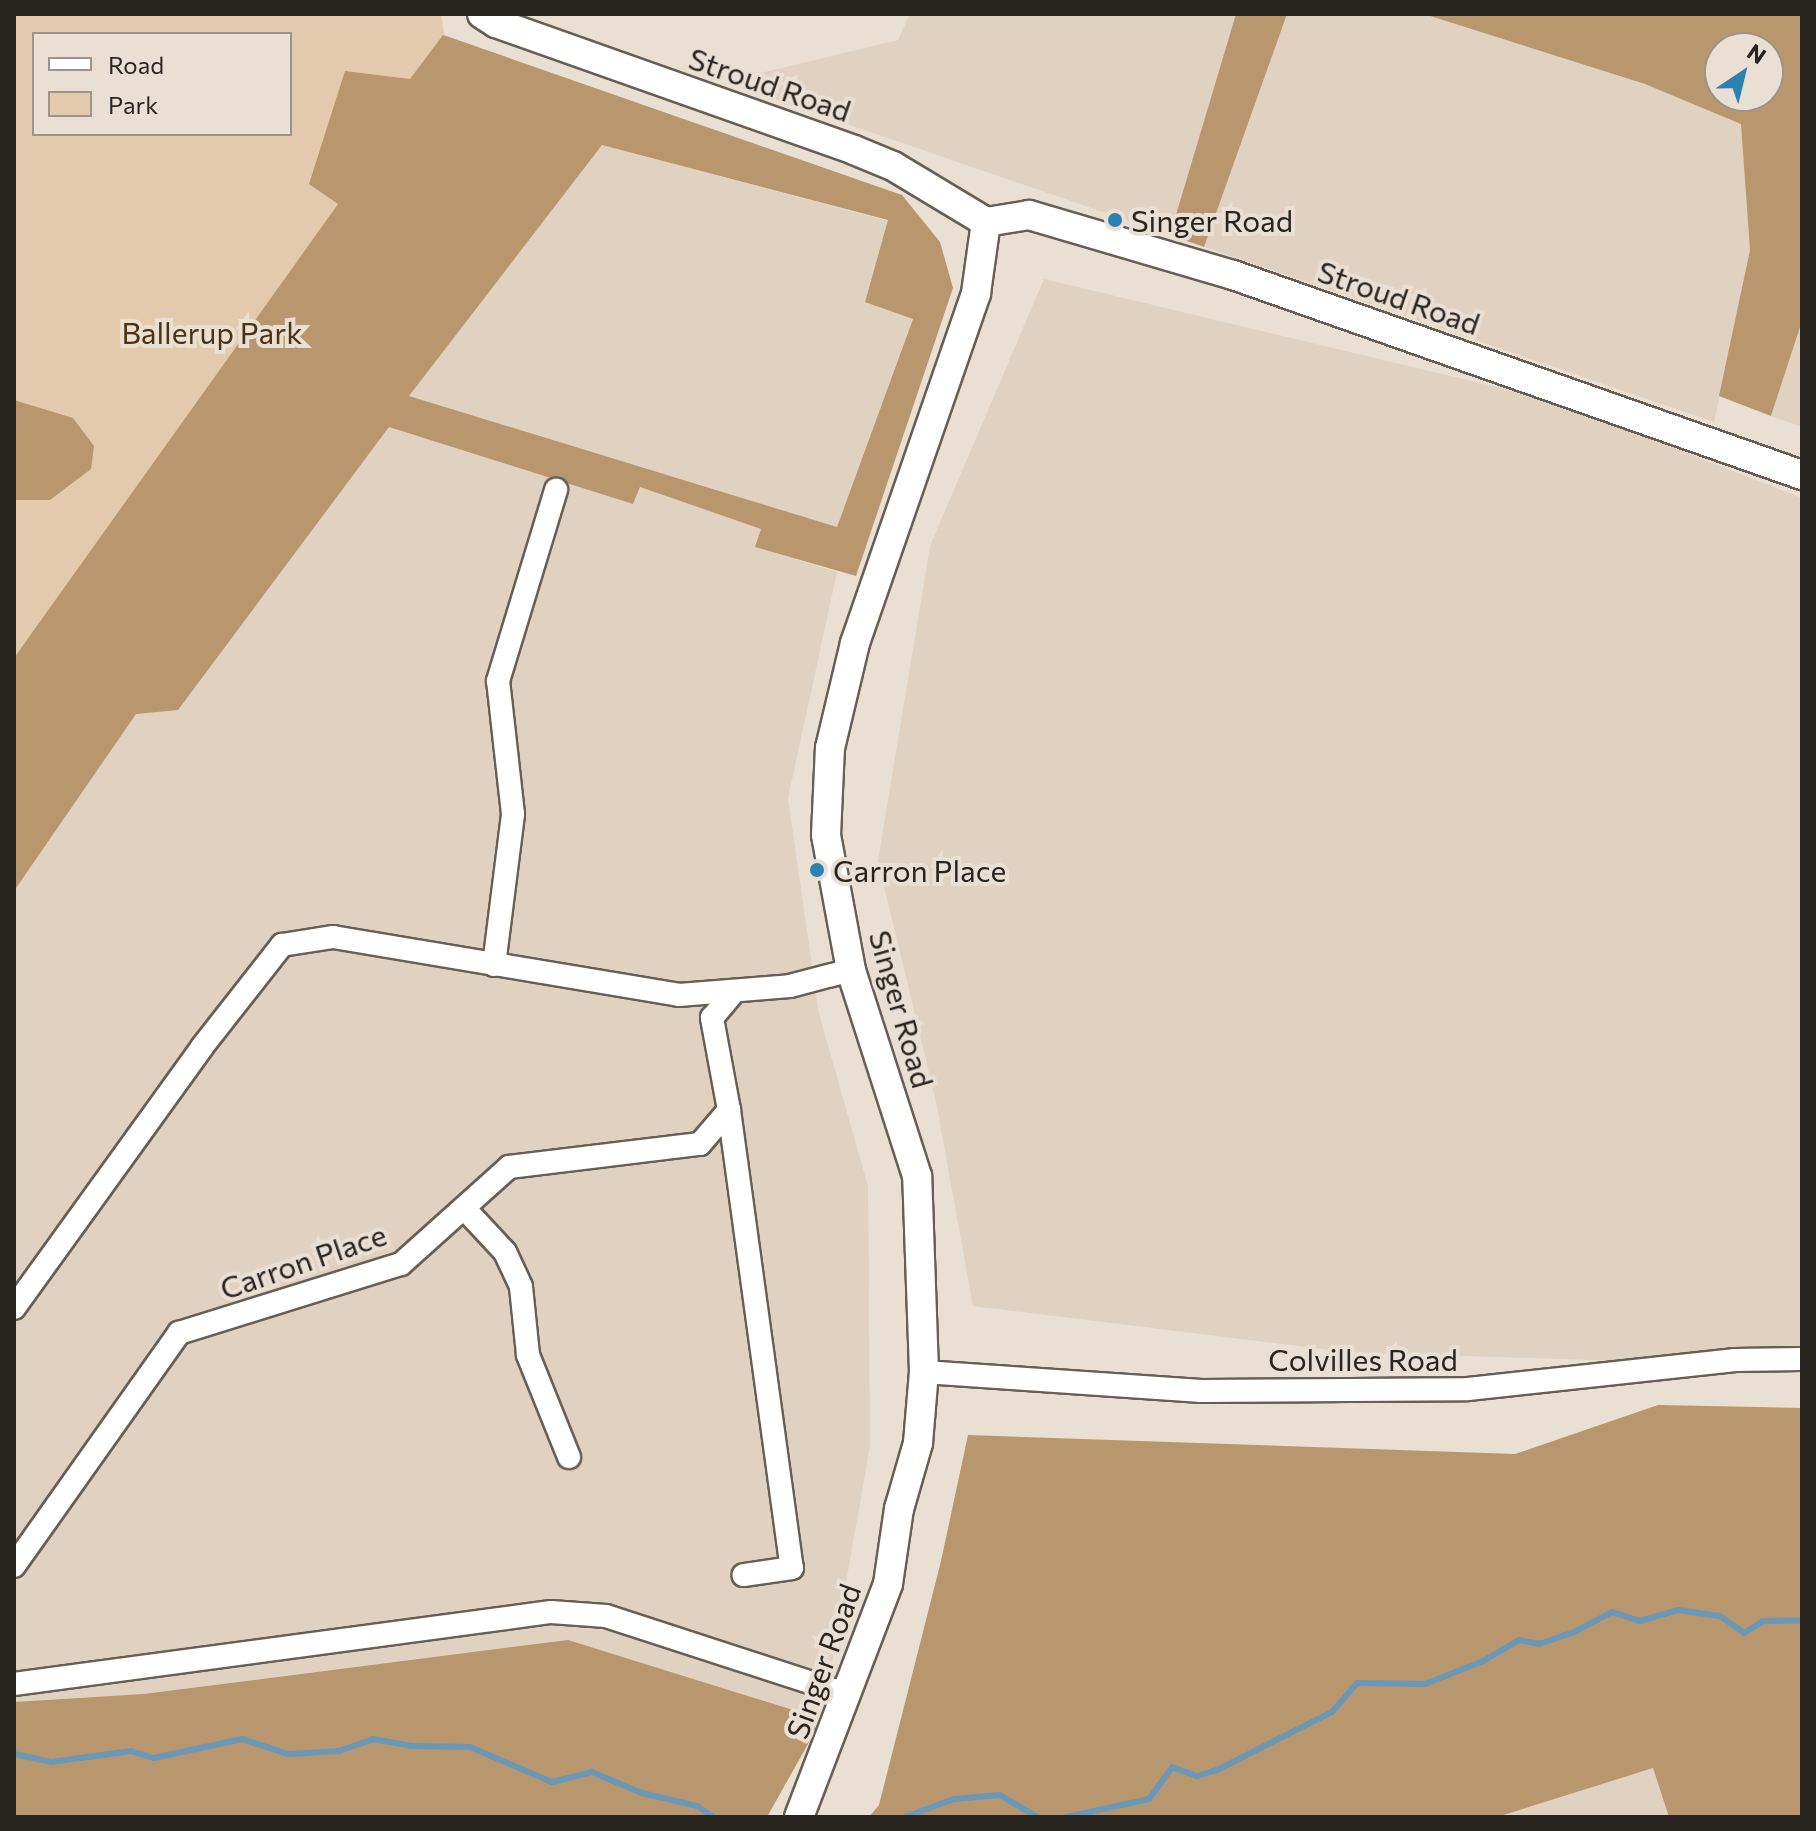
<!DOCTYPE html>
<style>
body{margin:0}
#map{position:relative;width:1816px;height:1831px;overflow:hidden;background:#e9dfd3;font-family:Commissioner,sans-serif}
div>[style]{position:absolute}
.built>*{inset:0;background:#e0d1c0}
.green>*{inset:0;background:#e3caac}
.forest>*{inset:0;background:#b8976f}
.stream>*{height:6px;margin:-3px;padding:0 3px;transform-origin:3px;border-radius:3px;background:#6a98b6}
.roads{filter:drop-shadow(2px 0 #675f54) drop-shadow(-2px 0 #675f54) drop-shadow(0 2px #675f54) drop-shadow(0 -2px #675f54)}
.minor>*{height:22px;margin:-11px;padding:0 11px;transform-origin:11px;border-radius:11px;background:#fff}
.tertiary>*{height:28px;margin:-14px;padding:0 14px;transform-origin:14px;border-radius:14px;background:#fff}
.dots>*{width:22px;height:22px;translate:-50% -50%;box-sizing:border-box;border:4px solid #e9dfd3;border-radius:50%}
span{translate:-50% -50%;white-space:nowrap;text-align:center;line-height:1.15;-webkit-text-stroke:8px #e9dfd3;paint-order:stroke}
.street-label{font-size:30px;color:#282420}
.poi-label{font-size:30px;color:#282420}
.left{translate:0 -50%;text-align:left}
.park-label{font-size:30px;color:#4b3312}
.frame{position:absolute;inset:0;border:16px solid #282420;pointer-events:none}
.legend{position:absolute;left:32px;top:32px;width:260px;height:104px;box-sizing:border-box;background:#e9dfd3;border:2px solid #9c948b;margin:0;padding:10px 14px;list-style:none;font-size:24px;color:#282420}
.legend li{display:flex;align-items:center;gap:16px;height:40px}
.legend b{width:40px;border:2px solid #9c948b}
.north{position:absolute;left:1704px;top:32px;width:80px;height:80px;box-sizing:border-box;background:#e9dfd3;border:2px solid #9c948b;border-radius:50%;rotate:35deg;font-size:22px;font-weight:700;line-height:32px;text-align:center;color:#282420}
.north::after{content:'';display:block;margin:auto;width:28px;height:36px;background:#2c81b1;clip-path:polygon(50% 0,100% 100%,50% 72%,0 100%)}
</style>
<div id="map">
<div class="built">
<div style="clip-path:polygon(910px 14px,1504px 14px,1720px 96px,1780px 107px,1714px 422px,757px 93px,761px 73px,898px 40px)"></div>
<div style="clip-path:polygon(602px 145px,888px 221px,865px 301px,913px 318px,837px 527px,408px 397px)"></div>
<div style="clip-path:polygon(1044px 279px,1551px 400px,1802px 498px,1802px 1367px,1347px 1352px,973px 1306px,936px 1102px,878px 861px,930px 546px)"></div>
<div style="clip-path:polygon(1802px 321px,1802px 427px,1771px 416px)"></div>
<div style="clip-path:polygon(389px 427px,633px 504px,640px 487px,761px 529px,756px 547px,837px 572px,788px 798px,819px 1014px,868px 1186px,870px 1446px,822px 1719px,567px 1640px,143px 1694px,14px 1702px,14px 891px,136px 714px,178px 709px)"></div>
<div style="clip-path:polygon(1653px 1768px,1669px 1817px,1479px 1817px)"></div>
</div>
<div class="green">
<div style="clip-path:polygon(evenodd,14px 14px,441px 14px,444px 35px,617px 96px,602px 145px,408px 396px,178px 710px,136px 714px,14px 891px,14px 14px,34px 34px,290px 34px,290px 134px,34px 134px,34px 34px)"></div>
</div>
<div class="forest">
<div style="clip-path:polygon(1236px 14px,1287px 14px,1204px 247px,1170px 235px)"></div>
<div style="clip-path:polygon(evenodd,1424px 14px,1802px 15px,1802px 321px,1771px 416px,1719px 396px,1750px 250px,1741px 124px,1645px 84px,1424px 14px,1768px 48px,1768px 96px,1720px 96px,1720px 48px,1768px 48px)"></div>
<div style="clip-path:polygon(evenodd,443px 35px,902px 195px,940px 242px,953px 288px,856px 576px,755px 547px,761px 529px,640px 487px,633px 504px,389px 427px,178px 710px,136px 714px,14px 891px,14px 658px,338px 204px,309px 184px,345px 71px,410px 79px,443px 35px,602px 145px,888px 220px,865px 302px,913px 319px,837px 527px,409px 396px,602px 145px)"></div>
<div style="clip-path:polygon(14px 400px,73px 418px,94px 446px,91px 469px,50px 500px,14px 500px)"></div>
<div style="clip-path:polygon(1658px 1405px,1802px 1408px,1802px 1817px,1669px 1817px,1653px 1768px,1497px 1817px,869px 1817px,879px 1805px,941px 1561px,968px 1435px,1515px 1454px)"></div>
<div style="clip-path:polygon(568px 1640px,822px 1719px,767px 1817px,14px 1817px,14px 1702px,143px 1694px)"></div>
</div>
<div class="stream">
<div style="left:14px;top:1754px;width:38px;rotate:12deg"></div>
<div style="left:51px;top:1762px;width:81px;rotate:-7.8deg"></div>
<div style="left:131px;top:1751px;width:24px;rotate:17deg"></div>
<div style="left:154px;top:1758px;width:90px;rotate:-12.2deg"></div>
<div style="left:242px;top:1739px;width:48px;rotate:18.1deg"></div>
<div style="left:288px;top:1754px;width:51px;rotate:-3.4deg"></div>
<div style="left:339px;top:1751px;width:36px;rotate:-19deg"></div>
<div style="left:373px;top:1739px;width:40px;rotate:10deg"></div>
<div style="left:412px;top:1746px;width:58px;rotate:1deg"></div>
<div style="left:470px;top:1747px;width:89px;rotate:23.1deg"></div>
<div style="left:552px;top:1782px;width:41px;rotate:-14deg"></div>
<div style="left:592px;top:1772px;width:54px;rotate:22.8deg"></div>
<div style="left:642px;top:1793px;width:57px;rotate:13.3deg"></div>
<div style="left:697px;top:1806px;width:20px;rotate:33deg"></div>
<div style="left:905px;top:1817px;width:52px;rotate:-20.2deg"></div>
<div style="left:954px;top:1799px;width:46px;rotate:-5deg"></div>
<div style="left:1000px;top:1795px;width:43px;rotate:30.7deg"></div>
<div style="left:1066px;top:1817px;width:85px;rotate:-12.2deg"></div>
<div style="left:1149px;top:1799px;width:39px;rotate:-54deg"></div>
<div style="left:1172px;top:1767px;width:27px;rotate:20deg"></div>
<div style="left:1197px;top:1776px;width:21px;rotate:-17deg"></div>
<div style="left:1217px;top:1770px;width:129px;rotate:-26.8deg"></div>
<div style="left:1332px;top:1712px;width:38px;rotate:-49deg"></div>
<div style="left:1357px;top:1683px;width:68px;rotate:0.8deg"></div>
<div style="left:1425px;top:1684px;width:62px;rotate:-21.6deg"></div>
<div style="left:1483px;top:1661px;width:42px;rotate:-30.3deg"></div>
<div style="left:1519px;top:1640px;width:20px;rotate:11deg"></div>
<div style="left:1539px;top:1644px;width:39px;rotate:-19deg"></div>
<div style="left:1576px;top:1631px;width:41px;rotate:-27.8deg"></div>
<div style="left:1612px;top:1612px;width:29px;rotate:18deg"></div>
<div style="left:1640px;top:1621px;width:40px;rotate:-16deg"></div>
<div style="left:1678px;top:1610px;width:42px;rotate:8.1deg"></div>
<div style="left:1720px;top:1616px;width:29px;rotate:35deg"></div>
<div style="left:1744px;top:1633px;width:22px;rotate:-32deg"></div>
<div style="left:1763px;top:1621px;width:39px;rotate:-1deg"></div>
</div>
<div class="roads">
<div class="minor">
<div style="left:494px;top:965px;width:152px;rotate:-82.8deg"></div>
<div style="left:513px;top:814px;width:134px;rotate:-96.4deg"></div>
<div style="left:498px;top:681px;width:200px;rotate:-73.1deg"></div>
<div style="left:729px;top:1110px;width:462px;rotate:82.2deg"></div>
<div style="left:792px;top:1568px;width:49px;rotate:171.7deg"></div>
<div style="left:464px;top:1208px;width:60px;rotate:47deg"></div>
<div style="left:505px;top:1252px;width:38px;rotate:65deg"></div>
<div style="left:521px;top:1287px;width:68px;rotate:84.1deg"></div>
<div style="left:528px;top:1355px;width:110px;rotate:68.1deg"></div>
<div style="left:14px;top:1308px;width:322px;rotate:-54.2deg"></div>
<div style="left:202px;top:1047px;width:130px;rotate:-51.9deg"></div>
<div style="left:282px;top:945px;width:52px;rotate:-8.9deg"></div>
<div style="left:333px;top:937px;width:351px;rotate:9.5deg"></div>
<div style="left:679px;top:995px;width:111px;rotate:-4.6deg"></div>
<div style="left:790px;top:986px;width:63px;rotate:-14.7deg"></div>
<div style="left:924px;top:1372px;width:278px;rotate:3.9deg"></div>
<div style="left:1201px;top:1391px;width:267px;rotate:-0.4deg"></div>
<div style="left:1468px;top:1389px;width:269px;rotate:-6.2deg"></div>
<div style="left:1735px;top:1360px;width:67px;rotate:-0.9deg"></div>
<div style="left:14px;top:1566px;width:286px;rotate:-54.7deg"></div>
<div style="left:179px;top:1333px;width:232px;rotate:-17.3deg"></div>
<div style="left:401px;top:1264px;width:145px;rotate:-41.9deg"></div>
<div style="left:509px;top:1167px;width:192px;rotate:-6.9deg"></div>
<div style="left:700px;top:1144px;width:45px;rotate:-49.5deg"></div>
<div style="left:729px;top:1110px;width:94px;rotate:-100.5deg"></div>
<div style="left:712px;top:1018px;width:35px;rotate:-50deg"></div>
<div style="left:14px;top:1684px;width:542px;rotate:-7.64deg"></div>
<div style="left:551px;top:1612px;width:55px;rotate:4.2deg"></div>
<div style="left:606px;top:1616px;width:252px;rotate:18deg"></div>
</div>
<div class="tertiary">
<div style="left:482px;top:14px;width:17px;rotate:33deg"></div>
<div style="left:496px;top:23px;width:380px;rotate:19.5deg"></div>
<div style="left:854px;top:150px;width:42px;rotate:22.3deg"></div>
<div style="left:893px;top:166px;width:109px;rotate:31.1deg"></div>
<div style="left:986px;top:222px;width:44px;rotate:-9.2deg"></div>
<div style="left:1029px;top:215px;width:213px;rotate:16.4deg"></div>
<div style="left:1233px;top:275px;width:603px;rotate:19.37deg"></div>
<div style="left:799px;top:1817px;width:249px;rotate:-69.1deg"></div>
<div style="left:888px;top:1584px;width:76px;rotate:-81.7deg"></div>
<div style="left:899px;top:1509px;width:69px;rotate:-73.9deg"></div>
<div style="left:918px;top:1443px;width:71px;rotate:-85.2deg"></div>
<div style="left:924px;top:1372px;width:196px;rotate:-92deg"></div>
<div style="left:917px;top:1176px;width:216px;rotate:-107.8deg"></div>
<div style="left:851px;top:970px;width:137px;rotate:-100.5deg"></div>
<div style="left:826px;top:835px;width:87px;rotate:-87.4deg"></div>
<div style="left:830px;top:748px;width:108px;rotate:-76.6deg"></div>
<div style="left:855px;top:643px;width:370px;rotate:-70.9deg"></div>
<div style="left:976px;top:293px;width:72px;rotate:-82deg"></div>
</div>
</div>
<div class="dots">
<div style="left:1115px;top:220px;background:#2c81b1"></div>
<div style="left:817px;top:870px;background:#2c81b1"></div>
</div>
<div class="street-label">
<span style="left:770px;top:84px;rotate:19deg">Stroud Road</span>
<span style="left:1399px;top:297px;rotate:19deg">Stroud Road</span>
<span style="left:902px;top:1009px;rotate:74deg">Singer Road</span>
<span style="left:303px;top:1261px;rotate:-19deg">Carron Place</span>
<span style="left:1363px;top:1359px">Colvilles Road</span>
<span style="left:823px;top:1661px;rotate:-70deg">Singer Road</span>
</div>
<div class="poi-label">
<span class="left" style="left:1131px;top:220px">Singer Road</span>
<span class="left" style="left:833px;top:870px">Carron Place</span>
</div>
<div class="park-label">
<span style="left:212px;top:332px">Ballerup Park</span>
</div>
<div class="frame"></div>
<ul class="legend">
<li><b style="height:10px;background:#fff"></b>Road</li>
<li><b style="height:22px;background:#e3caac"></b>Park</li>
</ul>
<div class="north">N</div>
</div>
